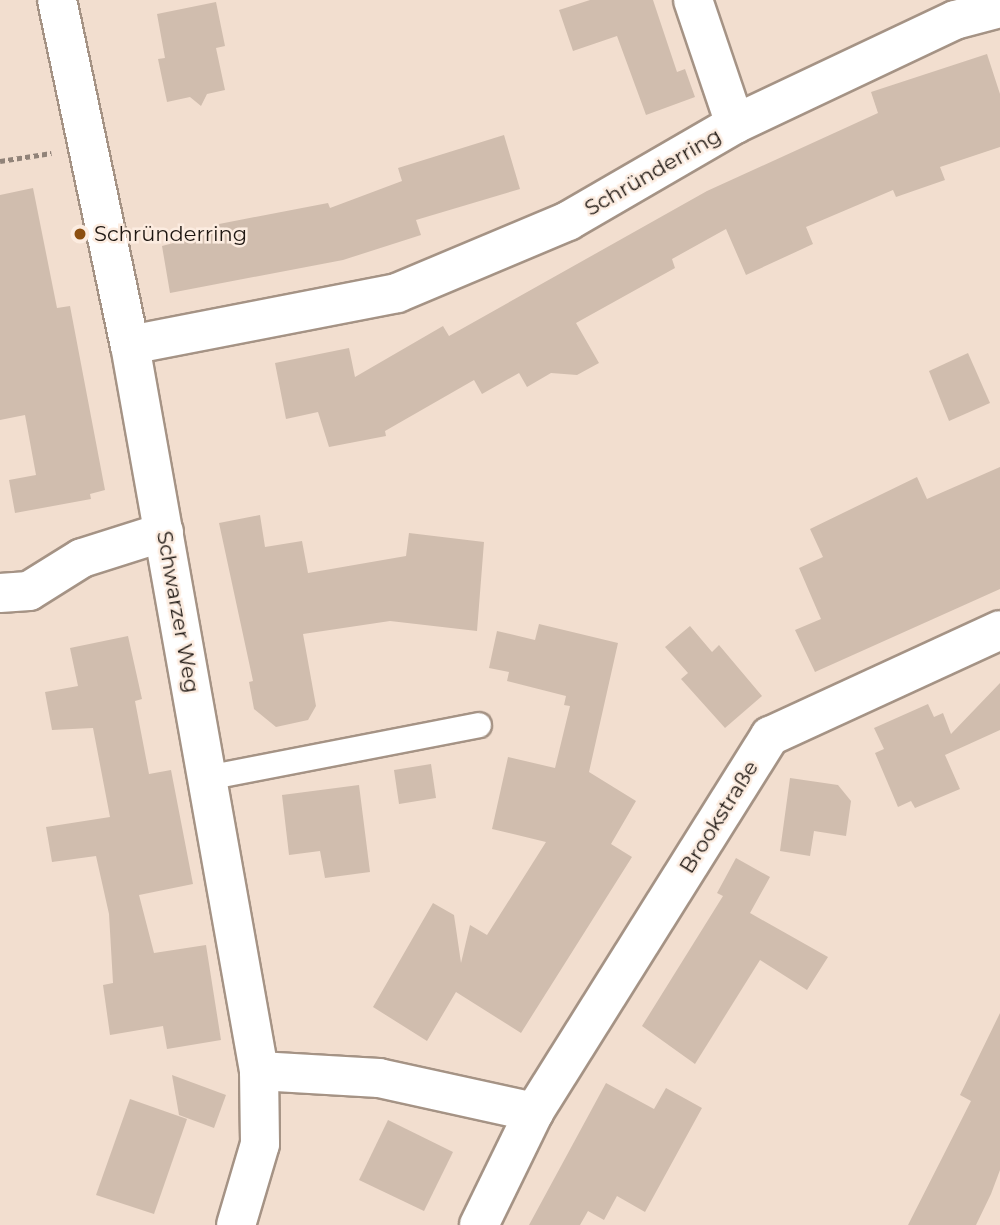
<!DOCTYPE html>
<meta charset="utf-8">
<style>
body{margin:0}
#map{position:relative;width:1000px;height:1225px;overflow:hidden;background:#f2decf;font-family:Montserrat,sans-serif}
div>[style]{position:absolute}
.building>*{inset:0;background:#d0bdae}
.path>*{height:4.5px;margin-top:-2.25px;transform-origin:0;background:repeating-linear-gradient(90deg,#918379 0 5px,transparent 0 8.5px)}
.roads{filter:drop-shadow(2px 0 #a59385) drop-shadow(-2px 0 #a59385) drop-shadow(0 2px #a59385) drop-shadow(0 -2px #a59385)}
.lane>*{height:24px;margin:-12px;padding:0 12px;transform-origin:12px;border-radius:12px;background:#fff}
.street>*{height:38px;margin:-19px;padding:0 19px;transform-origin:19px;border-radius:19px;background:#fff}
.dots>*{width:19px;height:19px;translate:-50% -50%;box-sizing:border-box;border:4px solid #fcece0;border-radius:50%}
span{translate:-50% -50%;white-space:nowrap;text-align:center;line-height:1.15;-webkit-text-stroke:5px #fcece0;paint-order:stroke}
.street-label{font-size:21px;color:#1e1712}
.poi-label{font-size:21px;color:#1e1712}
.left{translate:0 -50%;text-align:left}
</style>
<div id="map">
<div class="building">
<div style="clip-path:polygon(590px 0,653px 0,677px 72px,685px 69px,695px 97px,646px 115px,617px 36px,573px 51px,559px 10px)"></div>
<div style="clip-path:polygon(216px 2px,225px 46px,216px 48px,225px 90px,207px 94px,201px 106px,190px 97px,167px 102px,158px 59px,165px 58px,157px 14px)"></div>
<div style="clip-path:polygon(987px 54px,1000px 94px,1000px 147px,940px 167px,945px 180px,896px 197px,893px 190px,806px 227px,813px 244px,746px 275px,726px 229px,672px 259px,675px 268px,576px 323px,599px 363px,577px 375px,551px 373px,527px 387px,519px 373px,482px 394px,474px 380px,385px 431px,386px 436px,329px 447px,318px 412px,286px 419px,275px 363px,349px 348px,355px 377px,443px 326px,449px 336px,707px 191px,878px 113px,871px 92px)"></div>
<div style="clip-path:polygon(504px 135px,520px 189px,416px 220px,421px 235px,343px 260px,170px 293px,162px 246px,220px 231px,219px 224px,328px 203px,330px 208px,402px 181px,398px 168px)"></div>
<div style="clip-path:polygon(33px 188px,57px 308px,70px 306px,105px 490px,90px 494px,91px 499px,15px 513px,9px 480px,36px 475px,25px 415px,0 420px,0 195px)"></div>
<div style="clip-path:polygon(968px 353px,990px 403px,949px 421px,929px 371px)"></div>
<div style="clip-path:polygon(1000px 467px,1000px 589px,815px 672px,795px 630px,821px 619px,799px 568px,823px 557px,810px 529px,917px 477px,927px 499px)"></div>
<div style="clip-path:polygon(260px 515px,265px 547px,302px 541px,308px 573px,406px 556px,409px 533px,484px 542px,477px 631px,390px 621px,303px 634px,316px 706px,308px 720px,276px 727px,254px 709px,249px 682px,253px 681px,219px 523px)"></div>
<div style="clip-path:polygon(539px 624px,618px 643px,589px 772px,636px 801px,611px 844px,632px 857px,521px 1033px,456px 992px,427px 1041px,373px 1007px,433px 903px,454px 915px,461px 963px,470px 925px,487px 935px,546px 842px,492px 829px,508px 757px,555px 768px,570px 706px,564px 705px,566px 696px,507px 681px,509px 672px,489px 668px,497px 631px,535px 640px)"></div>
<div style="clip-path:polygon(690px 626px,712px 652px,719px 645px,762px 696px,725px 728px,681px 679px,688px 673px,665px 647px)"></div>
<div style="clip-path:polygon(128px 636px,142px 699px,135px 701px,149px 774px,171px 770px,193px 884px,139px 895px,154px 953px,206px 945px,221px 1040px,167px 1049px,163px 1026px,110px 1035px,103px 985px,113px 983px,109px 914px,96px 856px,52px 862px,46px 827px,110px 817px,93px 728px,52px 730px,45px 692px,78px 686px,70px 648px)"></div>
<div style="clip-path:polygon(1000px 683px,1000px 730px,945px 755px,960px 789px,915px 808px,911px 801px,898px 807px,875px 753px,884px 749px,874px 728px,928px 704px,934px 717px,943px 713px,951px 734px)"></div>
<div style="clip-path:polygon(431px 764px,436px 798px,399px 804px,394px 770px)"></div>
<div style="clip-path:polygon(790px 778px,838px 785px,851px 801px,846px 836px,814px 831px,810px 856px,780px 851px)"></div>
<div style="clip-path:polygon(359px 785px,370px 872px,325px 878px,320px 851px,289px 855px,282px 795px)"></div>
<div style="clip-path:polygon(736px 858px,770px 877px,750px 913px,828px 957px,807px 990px,760px 960px,695px 1064px,642px 1026px,723px 896px,717px 893px)"></div>
<div style="clip-path:polygon(1000px 1013px,1000px 1170px,991px 1194px,976px 1225px,908px 1225px,971px 1101px,960px 1095px)"></div>
<div style="clip-path:polygon(172px 1075px,226px 1095px,214px 1128px,179px 1115px)"></div>
<div style="clip-path:polygon(606px 1083px,654px 1109px,666px 1088px,702px 1108px,645px 1212px,617px 1196px,604px 1220px,588px 1211px,580px 1225px,529px 1225px)"></div>
<div style="clip-path:polygon(130px 1099px,187px 1119px,154px 1214px,96px 1195px)"></div>
<div style="clip-path:polygon(388px 1120px,453px 1152px,424px 1211px,359px 1180px)"></div>
</div>
<div class="path">
<div style="left:0;top:161px;width:52px;rotate:-8.9deg"></div>
</div>
<div class="roads">
<div class="lane">
<div style="left:207px;top:778px;width:277px;rotate:-11deg"></div>
</div>
<div class="street">
<div style="left:57px;top:0;width:353px;rotate:78.1deg"></div>
<div style="left:130px;top:345px;width:737px;rotate:79.92deg"></div>
<div style="left:259px;top:1071px;width:73px;rotate:89.2deg"></div>
<div style="left:260px;top:1144px;width:84px;rotate:106.5deg"></div>
<div style="left:693px;top:0;width:131px;rotate:71.3deg"></div>
<div style="left:130px;top:345px;width:272px;rotate:-11deg"></div>
<div style="left:397px;top:293px;width:186px;rotate:-22.8deg"></div>
<div style="left:568px;top:221px;width:193px;rotate:-30.1deg"></div>
<div style="left:735px;top:124px;width:243px;rotate:-25.3deg"></div>
<div style="left:955px;top:20px;width:47px;rotate:-14.9deg"></div>
<div style="left:0;top:593px;width:29px;rotate:-4deg"></div>
<div style="left:29px;top:591px;width:62px;rotate:-31.9deg"></div>
<div style="left:82px;top:558px;width:86px;rotate:-17.6deg"></div>
<div style="left:259px;top:1071px;width:120px;rotate:3.3deg"></div>
<div style="left:379px;top:1078px;width:159px;rotate:12.4deg"></div>
<div style="left:534px;top:1112px;width:444px;rotate:-57.9deg"></div>
<div style="left:770px;top:736px;width:253px;rotate:-24.7deg"></div>
<div style="left:479px;top:1225px;width:126px;rotate:-64deg"></div>
</div>
</div>
<div class="dots">
<div style="left:80px;top:234px;background:#8c4f10"></div>
</div>
<div class="street-label">
<span style="left:653px;top:172px;rotate:-30deg">Schründerring</span>
<span style="left:178px;top:612px;rotate:80deg">Schwarzer Weg</span>
<span style="left:719px;top:817px;rotate:-58deg">Brookstraße</span>
</div>
<div class="poi-label">
<span class="left" style="left:94px;top:234px">Schründerring</span>
</div>
</div>
